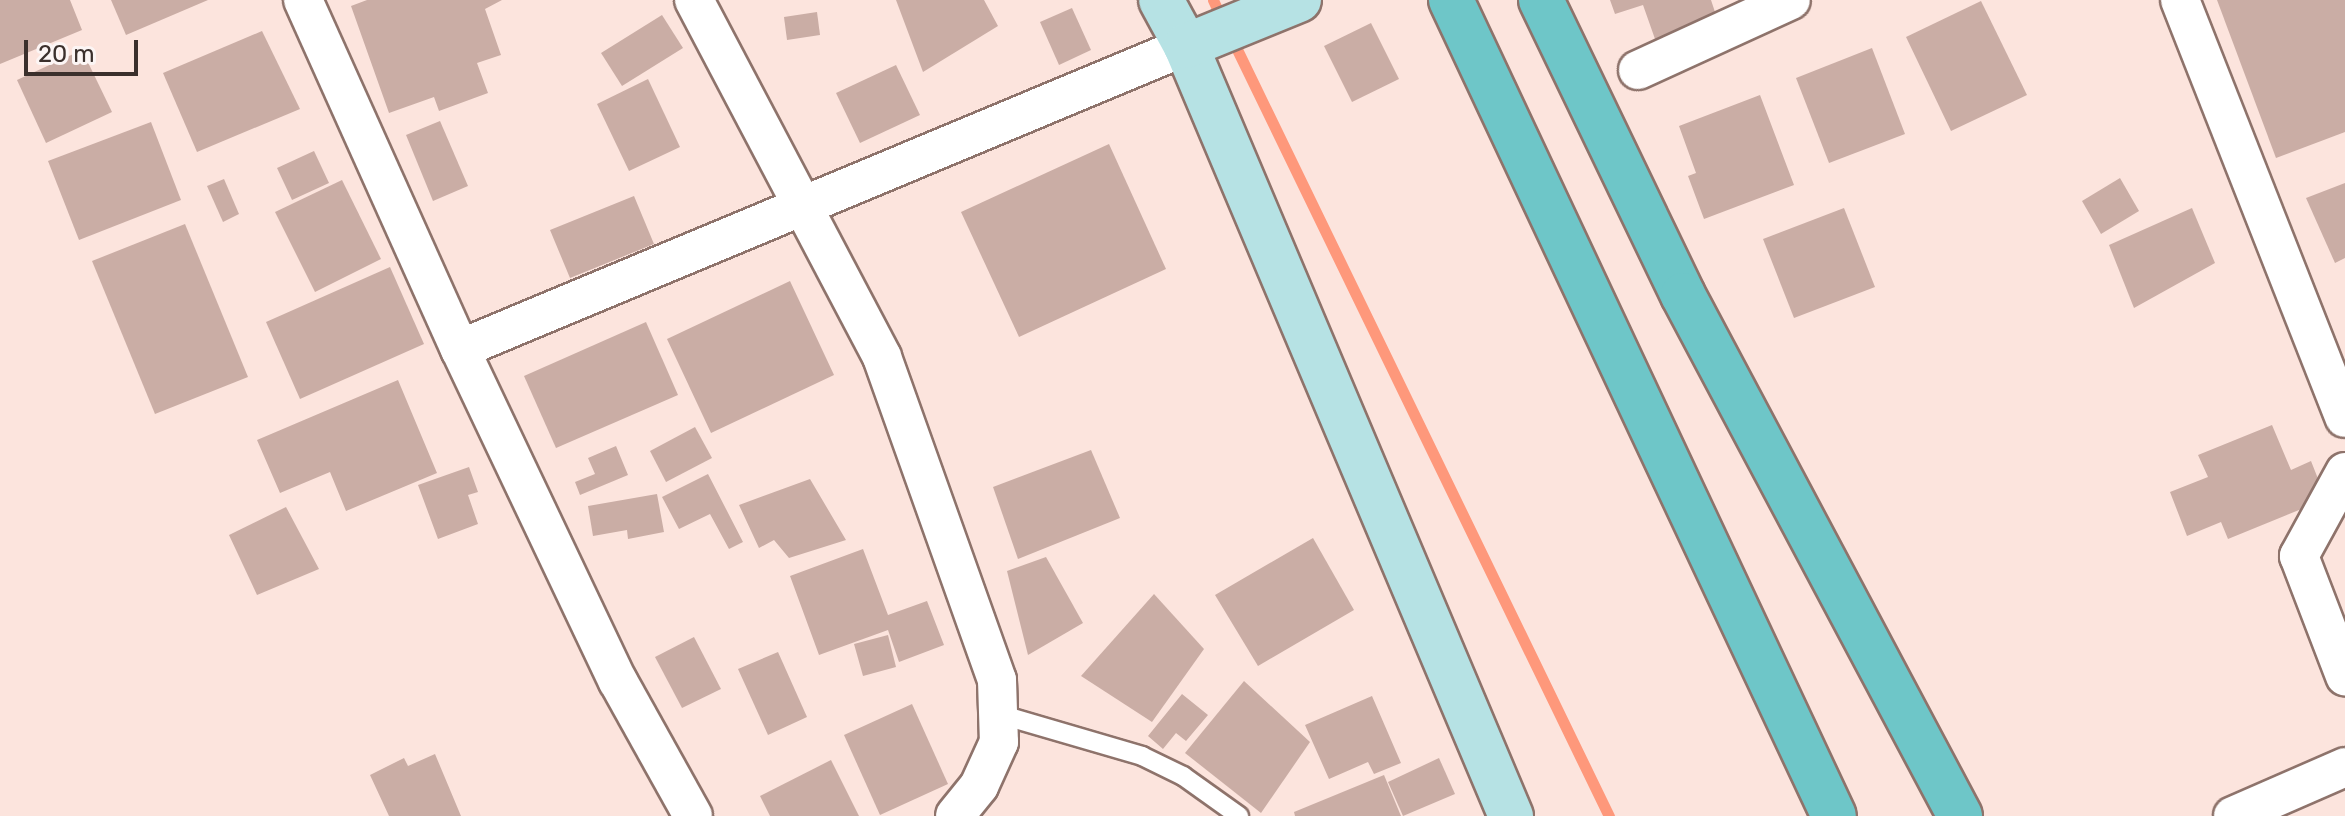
<!DOCTYPE html>
<style>
body{margin:0}
#map{position:relative;width:2345px;height:816px;overflow:hidden;background:#fce4dd;font-family:Rubik,sans-serif}
div>[style]{position:absolute}
.stream>*{height:11px;margin:-5.5px;padding:0 5.5px;transform-origin:5.5px;border-radius:5.5px;background:#fe987b}
.building>*{inset:0;background:#caada5}
.roads{filter:drop-shadow(2px 0 #8e736b) drop-shadow(-2px 0 #8e736b) drop-shadow(0 2px #8e736b) drop-shadow(0 -2px #8e736b)}
.lane>*{height:18px;margin:-9px;padding:0 9px;transform-origin:9px;border-radius:9px;background:#fff}
.street>*{height:38px;margin:-19px;padding:0 19px;transform-origin:19px;border-radius:19px;background:#fff}
.secondary>*{height:44px;margin:-22px;padding:0 22px;transform-origin:22px;border-radius:22px;background:#b6e2e4}
.primary>*{height:44px;margin:-22px;padding:0 22px;transform-origin:22px;border-radius:22px;background:#6ec6c8}
span{translate:-50% -50%;white-space:nowrap;text-align:center;line-height:1.15;-webkit-text-stroke:6px #fcf5f4;paint-order:stroke}
.scale{position:absolute;left:24px;top:40px;width:114px;height:36px;box-sizing:border-box;border:4px solid #3b302c;border-top:0;padding-left:10px;font-size:24px;line-height:28px;white-space:nowrap;color:#3b302c;-webkit-text-stroke:6px #fcf5f4;paint-order:stroke}
</style>
<div id="map">
<div class="stream">
<div style="left:1213px;top:0;width:23px;rotate:65deg"></div>
<div style="left:1231px;top:37px;width:866px;rotate:64.12deg"></div>
</div>
<div class="building">
<div style="clip-path:polygon(0 0,70px 0,82px 30px,0 64px)"></div>
<div style="clip-path:polygon(111px 0,208px 0,126px 35px)"></div>
<div style="clip-path:polygon(367px 0,502px 0,485px 9px,501px 55px,477px 63px,488px 93px,439px 111px,434px 97px,389px 113px,351px 6px)"></div>
<div style="clip-path:polygon(896px 0,984px 0,998px 26px,923px 72px)"></div>
<div style="clip-path:polygon(1610px 0,1711px 0,1717px 18px,1655px 39px,1643px 5px,1615px 14px)"></div>
<div style="clip-path:polygon(2217px 0,2345px 0,2345px 132px,2276px 158px)"></div>
<div style="clip-path:polygon(1981px 1px,2027px 95px,1951px 131px,1906px 37px)"></div>
<div style="clip-path:polygon(1072px 8px,1091px 50px,1059px 65px,1040px 22px)"></div>
<div style="clip-path:polygon(817px 12px,820px 35px,787px 40px,784px 17px)"></div>
<div style="clip-path:polygon(662px 15px,683px 48px,622px 86px,601px 53px)"></div>
<div style="clip-path:polygon(1371px 23px,1399px 79px,1352px 102px,1324px 46px)"></div>
<div style="clip-path:polygon(262px 31px,300px 109px,197px 152px,163px 73px)"></div>
<div style="clip-path:polygon(1872px 48px,1905px 134px,1829px 163px,1796px 78px)"></div>
<div style="clip-path:polygon(82px 50px,112px 112px,46px 143px,17px 80px)"></div>
<div style="clip-path:polygon(896px 65px,920px 115px,860px 143px,836px 93px)"></div>
<div style="clip-path:polygon(648px 79px,680px 147px,629px 171px,597px 104px)"></div>
<div style="clip-path:polygon(1760px 95px,1794px 185px,1704px 219px,1688px 176px,1696px 173px,1679px 126px)"></div>
<div style="clip-path:polygon(440px 121px,468px 186px,433px 201px,406px 135px)"></div>
<div style="clip-path:polygon(151px 122px,181px 200px,79px 240px,48px 161px)"></div>
<div style="clip-path:polygon(1109px 144px,1166px 269px,1019px 337px,961px 212px)"></div>
<div style="clip-path:polygon(314px 151px,329px 183px,292px 200px,277px 168px)"></div>
<div style="clip-path:polygon(2120px 178px,2139px 211px,2101px 234px,2082px 201px)"></div>
<div style="clip-path:polygon(224px 179px,239px 214px,223px 222px,207px 186px)"></div>
<div style="clip-path:polygon(342px 180px,381px 259px,315px 292px,275px 212px)"></div>
<div style="clip-path:polygon(2345px 183px,2345px 258px,2335px 263px,2306px 198px)"></div>
<div style="clip-path:polygon(634px 196px,654px 244px,570px 278px,550px 230px)"></div>
<div style="clip-path:polygon(1844px 208px,1875px 287px,1794px 318px,1763px 239px)"></div>
<div style="clip-path:polygon(2192px 208px,2215px 263px,2134px 308px,2109px 245px)"></div>
<div style="clip-path:polygon(185px 224px,248px 377px,155px 414px,92px 261px)"></div>
<div style="clip-path:polygon(390px 267px,424px 344px,300px 399px,266px 322px)"></div>
<div style="clip-path:polygon(790px 281px,834px 375px,711px 433px,667px 339px)"></div>
<div style="clip-path:polygon(646px 322px,678px 395px,556px 448px,524px 376px)"></div>
<div style="clip-path:polygon(398px 380px,437px 473px,346px 511px,330px 472px,280px 493px,257px 440px)"></div>
<div style="clip-path:polygon(2272px 425px,2291px 470px,2311px 461px,2326px 499px,2228px 539px,2221px 522px,2187px 536px,2170px 492px,2208px 477px,2198px 455px)"></div>
<div style="clip-path:polygon(695px 427px,712px 458px,666px 482px,650px 451px)"></div>
<div style="clip-path:polygon(616px 446px,628px 475px,580px 495px,575px 482px,595px 474px,588px 458px)"></div>
<div style="clip-path:polygon(1091px 450px,1120px 518px,1018px 559px,993px 487px)"></div>
<div style="clip-path:polygon(469px 467px,478px 492px,468px 495px,478px 524px,438px 539px,418px 485px)"></div>
<div style="clip-path:polygon(708px 474px,743px 542px,729px 549px,710px 514px,679px 529px,662px 497px)"></div>
<div style="clip-path:polygon(810px 479px,846px 540px,789px 558px,774px 540px,759px 548px,739px 505px)"></div>
<div style="clip-path:polygon(657px 494px,664px 532px,628px 539px,627px 530px,593px 536px,588px 506px)"></div>
<div style="clip-path:polygon(286px 507px,319px 569px,257px 595px,229px 535px)"></div>
<div style="clip-path:polygon(1313px 538px,1354px 610px,1258px 666px,1215px 595px)"></div>
<div style="clip-path:polygon(863px 549px,888px 615px,927px 601px,944px 645px,899px 662px,888px 630px,819px 655px,790px 576px)"></div>
<div style="clip-path:polygon(1046px 557px,1083px 623px,1028px 655px,1007px 571px)"></div>
<div style="clip-path:polygon(1154px 594px,1204px 649px,1152px 722px,1081px 676px)"></div>
<div style="clip-path:polygon(888px 635px,896px 667px,863px 676px,854px 644px)"></div>
<div style="clip-path:polygon(694px 637px,721px 689px,682px 708px,655px 657px)"></div>
<div style="clip-path:polygon(778px 652px,807px 717px,768px 735px,738px 669px)"></div>
<div style="clip-path:polygon(1244px 681px,1310px 742px,1261px 813px,1185px 753px)"></div>
<div style="clip-path:polygon(1182px 694px,1208px 715px,1186px 741px,1176px 733px,1163px 749px,1148px 736px)"></div>
<div style="clip-path:polygon(1372px 696px,1401px 763px,1374px 774px,1368px 762px,1329px 779px,1305px 725px)"></div>
<div style="clip-path:polygon(912px 704px,948px 784px,880px 815px,844px 735px)"></div>
<div style="clip-path:polygon(435px 754px,461px 816px,389px 816px,370px 775px,404px 758px,408px 766px)"></div>
<div style="clip-path:polygon(1439px 758px,1455px 794px,1403px 816px,1388px 782px)"></div>
<div style="clip-path:polygon(831px 760px,859px 816px,770px 816px,760px 796px)"></div>
<div style="clip-path:polygon(1384px 775px,1401px 816px,1295px 816px,1294px 812px)"></div>
</div>
<div class="roads">
<div class="lane">
<div style="left:1002px;top:715px;width:146px;rotate:16.3deg"></div>
<div style="left:1142px;top:756px;width:46px;rotate:26deg"></div>
<div style="left:1183px;top:776px;width:69px;rotate:35.5deg"></div>
</div>
<div class="street">
<div style="left:303px;top:0;width:383px;rotate:65.8deg"></div>
<div style="left:460px;top:349px;width:368px;rotate:64.6deg"></div>
<div style="left:618px;top:681px;width:154px;rotate:60.9deg"></div>
<div style="left:694px;top:0;width:403px;rotate:62.2deg"></div>
<div style="left:882px;top:357px;width:343px;rotate:70.4deg"></div>
<div style="left:997px;top:680px;width:62px;rotate:88.2deg"></div>
<div style="left:999px;top:742px;width:48px;rotate:114.4deg"></div>
<div style="left:979px;top:786px;width:38px;rotate:129deg"></div>
<div style="left:2180px;top:0;width:449px;rotate:68.5deg"></div>
<div style="left:1638px;top:70px;width:168px;rotate:-24.6deg"></div>
<div style="left:460px;top:349px;width:787px;rotate:-22.65deg"></div>
<div style="left:2345px;top:472px;width:96px;rotate:118.7deg"></div>
<div style="left:2299px;top:556px;width:129px;rotate:69deg"></div>
<div style="left:2233px;top:816px;width:122px;rotate:-23.6deg"></div>
</div>
<div class="secondary">
<div style="left:1161px;top:0;width:52px;rotate:61.5deg"></div>
<div style="left:1186px;top:46px;width:836px;rotate:67.12deg"></div>
<div style="left:1186px;top:46px;width:122px;rotate:-22.2deg"></div>
</div>
<div class="primary">
<div style="left:1451px;top:0;width:901px;rotate:64.86deg"></div>
<div style="left:1541px;top:0;width:327px;rotate:64.3deg"></div>
<div style="left:1683px;top:295px;width:590px;rotate:62deg"></div>
</div>
</div>
<div class="scale">20 m</div>
</div>
